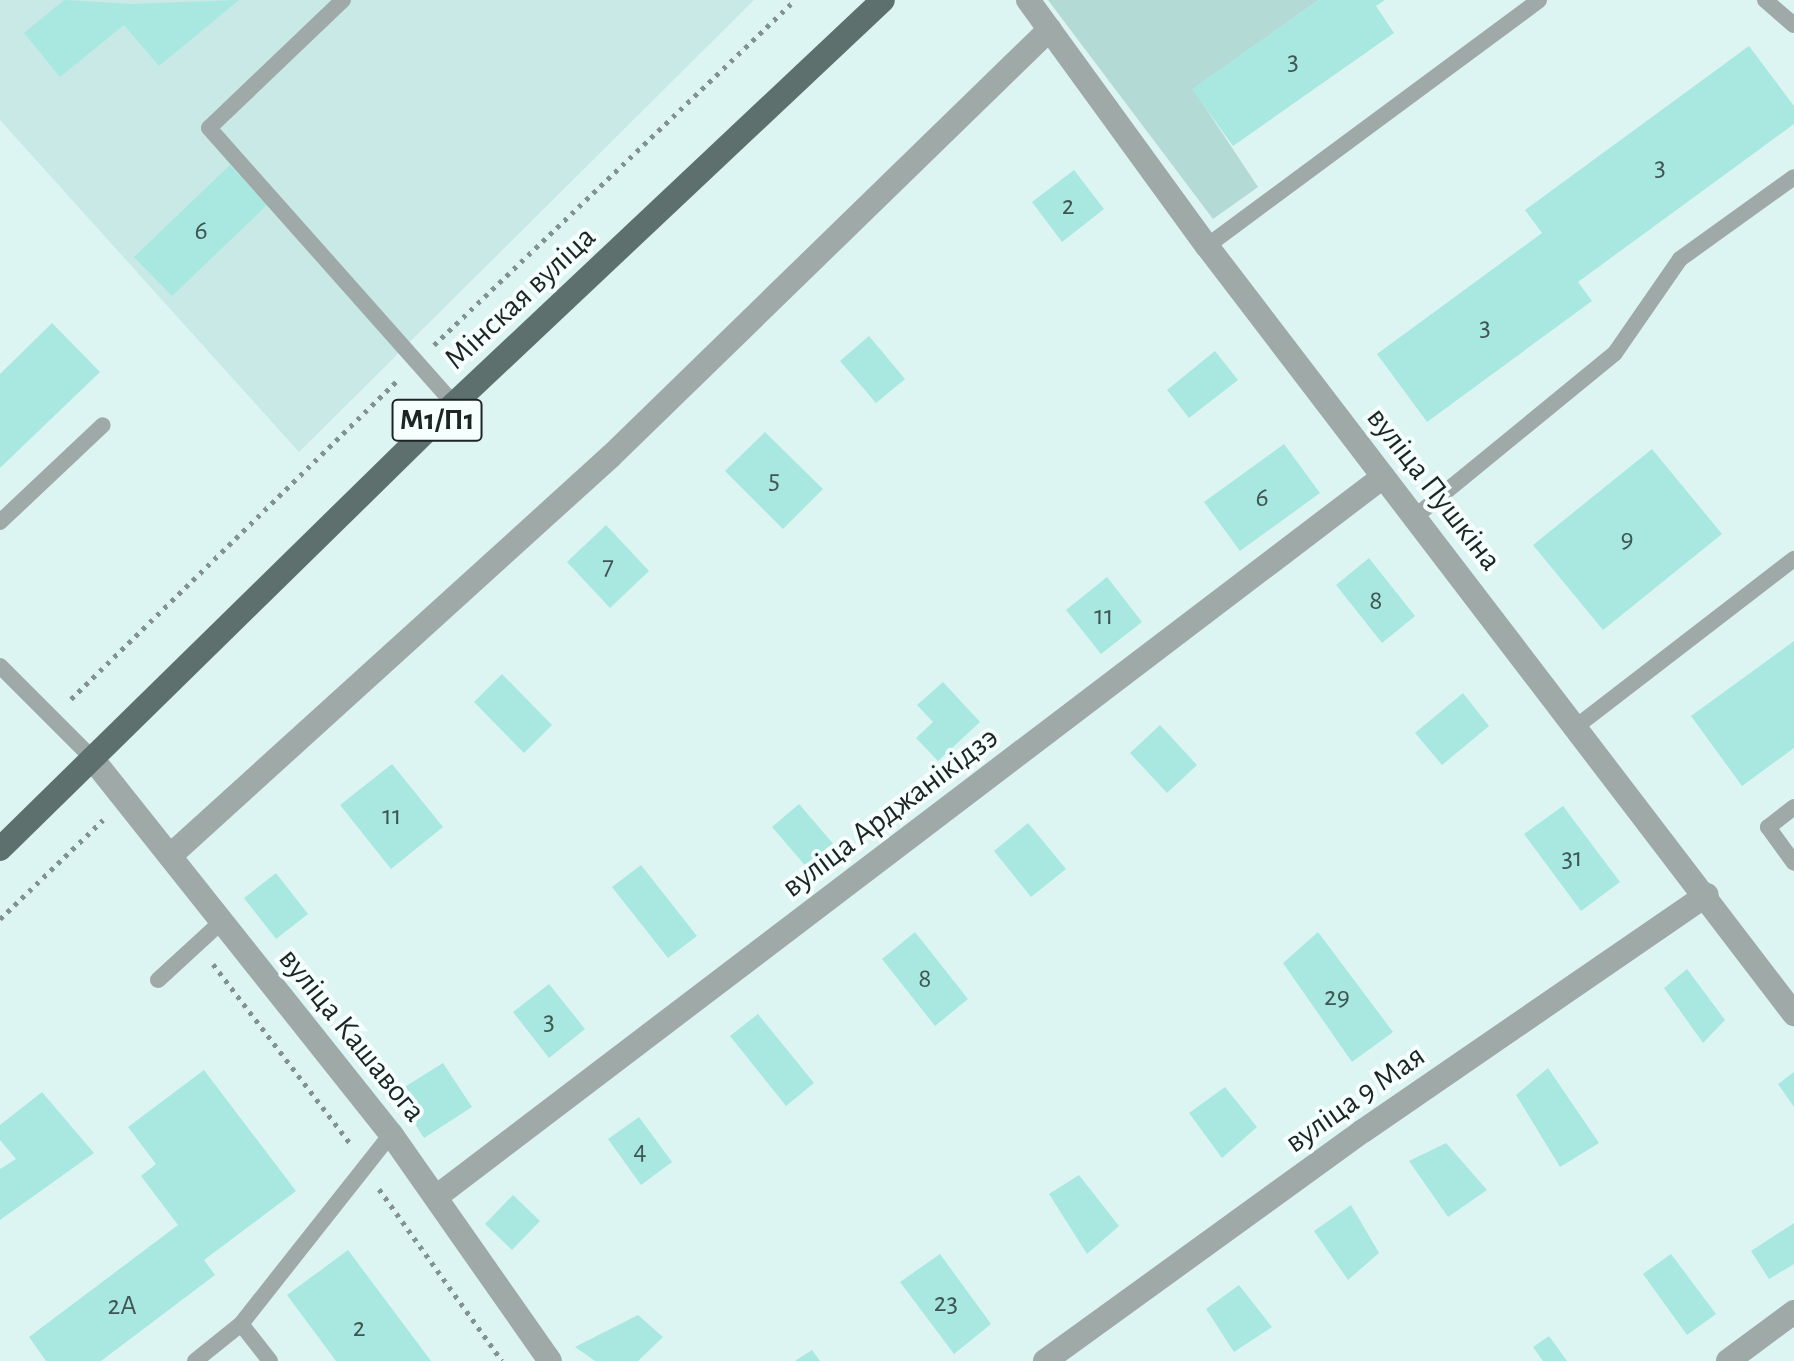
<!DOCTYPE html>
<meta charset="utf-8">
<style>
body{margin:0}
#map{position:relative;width:1794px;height:1361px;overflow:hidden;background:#dcf5f2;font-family:"Alegreya Sans",sans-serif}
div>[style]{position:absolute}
.built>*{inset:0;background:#c8e9e5}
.green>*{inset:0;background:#b4dad6}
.building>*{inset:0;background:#a8e8e1}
.path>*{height:5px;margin-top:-2.5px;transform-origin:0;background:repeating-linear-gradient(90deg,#819290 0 4px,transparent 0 10px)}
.service>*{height:16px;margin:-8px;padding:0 8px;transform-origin:8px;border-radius:8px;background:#9fa9a8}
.minor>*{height:24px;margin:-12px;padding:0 12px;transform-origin:12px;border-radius:12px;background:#9fa9a8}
.primary>*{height:24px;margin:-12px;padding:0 12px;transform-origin:12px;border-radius:12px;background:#5d706e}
span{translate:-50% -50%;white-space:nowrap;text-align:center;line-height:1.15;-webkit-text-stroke:8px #f5fffd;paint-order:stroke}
.number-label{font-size:28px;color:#3f5653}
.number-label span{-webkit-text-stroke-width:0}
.shield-label span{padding:2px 6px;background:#f5fffd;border:2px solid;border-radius:6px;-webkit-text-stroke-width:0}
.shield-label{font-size:30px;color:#1c2524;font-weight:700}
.street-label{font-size:32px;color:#1c2524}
</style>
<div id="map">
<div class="built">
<div style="clip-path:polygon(0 0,754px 0,299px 452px,0 120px)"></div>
</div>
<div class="green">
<div style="clip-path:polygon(1048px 0,1319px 0,1193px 89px,1258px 187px,1213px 219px)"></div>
</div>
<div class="building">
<div style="clip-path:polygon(64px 0,131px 4px,239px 0,159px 66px,124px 25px,60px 77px,24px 33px)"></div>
<div style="clip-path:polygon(1319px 0,1385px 0,1376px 6px,1394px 33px,1233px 146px,1192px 89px)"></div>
<div style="clip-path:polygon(1749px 46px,1794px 106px,1794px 124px,1578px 282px,1592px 301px,1427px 422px,1377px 354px,1542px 233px,1525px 210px)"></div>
<div style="clip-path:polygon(230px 165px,267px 205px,172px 296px,134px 257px)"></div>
<div style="clip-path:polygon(1074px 170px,1104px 209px,1062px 242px,1032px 202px)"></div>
<div style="clip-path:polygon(52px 323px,100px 372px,0 468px,0 374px)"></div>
<div style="clip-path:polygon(869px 336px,905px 379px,876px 403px,840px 361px)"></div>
<div style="clip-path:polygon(1215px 351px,1238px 380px,1189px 418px,1167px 390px)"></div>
<div style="clip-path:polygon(765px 432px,823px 489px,783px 529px,725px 471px)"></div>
<div style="clip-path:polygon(1284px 444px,1320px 493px,1240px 551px,1204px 502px)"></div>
<div style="clip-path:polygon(1652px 449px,1722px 534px,1603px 630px,1533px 545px)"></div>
<div style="clip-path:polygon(606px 525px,649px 571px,610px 608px,567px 562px)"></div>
<div style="clip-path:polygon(1369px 558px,1415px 616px,1382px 643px,1336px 585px)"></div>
<div style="clip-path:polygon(1107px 577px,1142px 622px,1101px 654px,1066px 610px)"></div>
<div style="clip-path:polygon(1794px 641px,1794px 748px,1742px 786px,1691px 716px)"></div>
<div style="clip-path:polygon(502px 674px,552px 725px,524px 753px,474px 702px)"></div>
<div style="clip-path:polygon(943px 682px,980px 722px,938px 761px,916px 738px,933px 722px,917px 705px)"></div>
<div style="clip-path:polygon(1463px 693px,1489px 726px,1442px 765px,1415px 733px)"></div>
<div style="clip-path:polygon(1160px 725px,1197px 765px,1167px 793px,1130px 753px)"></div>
<div style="clip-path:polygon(392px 764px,443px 827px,391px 869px,340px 805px)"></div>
<div style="clip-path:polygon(799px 804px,836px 847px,809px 870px,772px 827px)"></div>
<div style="clip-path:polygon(1563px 806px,1620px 882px,1581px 911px,1524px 834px)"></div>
<div style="clip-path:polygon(1028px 823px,1066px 869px,1031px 897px,994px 851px)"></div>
<div style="clip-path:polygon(641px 865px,697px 936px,668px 958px,612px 887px)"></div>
<div style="clip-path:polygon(276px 873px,308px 914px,276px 939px,244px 898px)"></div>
<div style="clip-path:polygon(915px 932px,968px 999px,935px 1026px,882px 959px)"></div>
<div style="clip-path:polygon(1318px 932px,1393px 1032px,1352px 1062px,1283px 963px)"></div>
<div style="clip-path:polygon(1687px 969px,1725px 1020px,1703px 1043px,1664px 988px)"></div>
<div style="clip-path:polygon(549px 984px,585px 1029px,549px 1058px,513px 1012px)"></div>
<div style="clip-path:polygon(758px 1014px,814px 1083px,786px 1106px,730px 1036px)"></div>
<div style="clip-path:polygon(443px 1063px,472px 1107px,424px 1138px,395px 1093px)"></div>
<div style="clip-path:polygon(1548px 1068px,1599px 1143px,1560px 1167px,1516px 1095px)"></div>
<div style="clip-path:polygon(204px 1070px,296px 1191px,204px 1260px,215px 1275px,101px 1361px,46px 1361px,29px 1337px,178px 1225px,141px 1176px,156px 1164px,128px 1127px)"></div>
<div style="clip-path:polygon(1794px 1072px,1794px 1107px,1778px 1084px)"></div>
<div style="clip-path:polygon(1225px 1087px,1257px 1127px,1222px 1158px,1189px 1113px)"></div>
<div style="clip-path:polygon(42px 1092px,94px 1153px,0 1220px,0 1169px,16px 1159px,0 1140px,0 1125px)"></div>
<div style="clip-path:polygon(639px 1117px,672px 1162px,641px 1185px,608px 1139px)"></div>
<div style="clip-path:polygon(1446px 1143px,1487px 1190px,1448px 1217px,1409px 1161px)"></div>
<div style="clip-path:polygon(1079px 1175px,1119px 1226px,1087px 1254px,1049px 1194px)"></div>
<div style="clip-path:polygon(513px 1195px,540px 1221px,512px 1250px,485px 1224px)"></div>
<div style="clip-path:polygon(1351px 1205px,1379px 1253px,1348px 1280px,1314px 1231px)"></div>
<div style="clip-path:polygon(1794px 1223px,1794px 1264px,1769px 1279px,1751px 1251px)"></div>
<div style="clip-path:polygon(348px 1250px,431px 1361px,336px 1361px,287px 1295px)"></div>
<div style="clip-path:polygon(940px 1254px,991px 1324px,954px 1354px,900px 1282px)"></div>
<div style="clip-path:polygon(1671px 1254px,1716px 1314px,1687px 1335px,1643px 1274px)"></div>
<div style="clip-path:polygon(1239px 1285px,1272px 1327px,1234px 1352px,1206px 1309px)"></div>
<div style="clip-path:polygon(638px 1315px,663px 1337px,638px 1361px,595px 1361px,575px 1347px)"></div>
<div style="clip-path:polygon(1549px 1336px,1567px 1361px,1543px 1361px,1533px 1347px)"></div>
<div style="clip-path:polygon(812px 1350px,820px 1361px,795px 1361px)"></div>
</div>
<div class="path">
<div style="left:434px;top:345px;width:499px;rotate:-43.7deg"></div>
<div style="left:71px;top:699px;width:457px;rotate:-44.3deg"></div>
<div style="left:0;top:919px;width:143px;rotate:-43.9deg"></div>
<div style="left:213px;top:964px;width:225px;rotate:52.6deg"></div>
<div style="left:379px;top:1189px;width:211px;rotate:54.4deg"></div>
</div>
<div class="service">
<div style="left:343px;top:0;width:185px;rotate:136.3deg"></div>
<div style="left:209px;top:128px;width:369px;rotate:48.4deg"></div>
<div style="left:1765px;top:0;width:38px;rotate:41deg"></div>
<div style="left:1207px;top:246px;width:413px;rotate:-36.5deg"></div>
<div style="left:1416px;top:516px;width:257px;rotate:-39.3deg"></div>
<div style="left:1615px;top:353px;width:114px;rotate:-55.3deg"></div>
<div style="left:1680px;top:259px;width:140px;rotate:-35.7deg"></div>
<div style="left:0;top:522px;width:141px;rotate:-43.3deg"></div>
<div style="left:0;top:666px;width:129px;rotate:45deg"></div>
<div style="left:1577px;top:726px;width:274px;rotate:-37.6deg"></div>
<div style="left:1794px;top:807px;width:33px;rotate:142deg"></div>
<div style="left:1768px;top:827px;width:44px;rotate:54.2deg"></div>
<div style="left:158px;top:980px;width:86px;rotate:-42.6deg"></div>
<div style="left:241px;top:1324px;width:47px;rotate:51.9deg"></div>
<div style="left:195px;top:1361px;width:59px;rotate:-38.8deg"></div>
<div style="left:241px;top:1324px;width:242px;rotate:-51.7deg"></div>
</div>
<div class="minor">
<div style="left:1028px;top:0;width:304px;rotate:54deg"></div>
<div style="left:1207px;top:246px;width:967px;rotate:52.61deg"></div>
<div style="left:91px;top:757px;width:482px;rotate:51.5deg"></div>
<div style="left:391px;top:1134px;width:277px;rotate:55deg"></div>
<div style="left:170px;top:856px;width:595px;rotate:-42.21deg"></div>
<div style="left:611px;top:456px;width:612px;rotate:-44.21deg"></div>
<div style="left:436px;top:1197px;width:1190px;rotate:-37.25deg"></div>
<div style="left:1045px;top:1361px;width:392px;rotate:-35.9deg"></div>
<div style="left:1363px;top:1131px;width:417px;rotate:-34.5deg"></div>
<div style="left:1728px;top:1361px;width:82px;rotate:-36.6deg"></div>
</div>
<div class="primary">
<div style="left:0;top:849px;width:636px;rotate:-44.43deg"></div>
<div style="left:454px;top:404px;width:589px;rotate:-43.28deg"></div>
</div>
<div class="number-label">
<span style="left:1293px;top:61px">3</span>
<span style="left:1660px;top:167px">3</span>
<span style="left:1068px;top:206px">2</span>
<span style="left:201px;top:231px">6</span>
<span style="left:1485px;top:327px">3</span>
<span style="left:774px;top:480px">5</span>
<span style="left:1262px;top:498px">6</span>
<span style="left:1627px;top:539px">9</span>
<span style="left:608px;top:566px">7</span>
<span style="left:1376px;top:601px">8</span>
<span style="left:1104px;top:616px">11</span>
<span style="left:392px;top:816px">11</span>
<span style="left:1572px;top:858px">31</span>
<span style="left:925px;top:979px">8</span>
<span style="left:1337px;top:997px">29</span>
<span style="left:549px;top:1021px">3</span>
<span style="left:640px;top:1151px">4</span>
<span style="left:946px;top:1303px">23</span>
<span style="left:122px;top:1306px">2А</span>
<span style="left:359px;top:1328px">2</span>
</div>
<div class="shield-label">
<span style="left:437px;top:420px">М1/П1</span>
</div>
<div class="street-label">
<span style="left:520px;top:298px;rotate:-43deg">Мінская вуліца</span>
<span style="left:1434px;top:489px;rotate:52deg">вуліца Пушкіна</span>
<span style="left:890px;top:812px;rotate:-37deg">вуліца Арджанікідзэ</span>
<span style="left:352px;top:1035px;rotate:51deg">вуліца Кашавога</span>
<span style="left:1355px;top:1099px;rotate:-35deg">вуліца 9 Мая</span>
</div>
</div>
